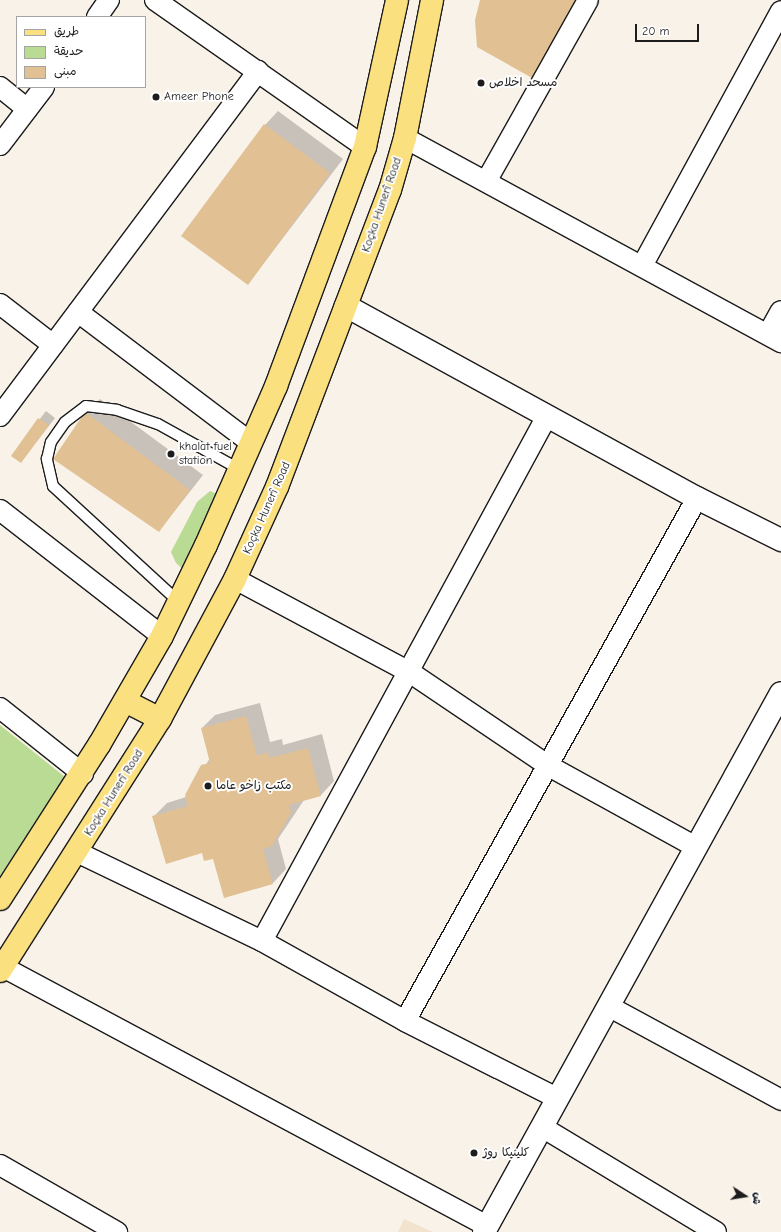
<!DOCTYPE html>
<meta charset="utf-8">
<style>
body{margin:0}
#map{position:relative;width:781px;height:1232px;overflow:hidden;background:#f9f2e9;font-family:"Comic Neue","Playpen Sans Arabic",sans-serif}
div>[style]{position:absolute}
.built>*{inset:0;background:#f2e3cf}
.green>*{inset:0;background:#badb94}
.shadow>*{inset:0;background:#0003}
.building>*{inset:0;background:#e1c093}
.roads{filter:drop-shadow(1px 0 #1c1c1c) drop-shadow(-1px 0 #1c1c1c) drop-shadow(0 1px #1c1c1c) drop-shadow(0 -1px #1c1c1c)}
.service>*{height:10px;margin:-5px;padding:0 5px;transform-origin:5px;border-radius:5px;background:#fff}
.minor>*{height:20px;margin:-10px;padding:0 10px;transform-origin:10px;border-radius:10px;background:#fff}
.tertiary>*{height:22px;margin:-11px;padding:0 11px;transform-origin:11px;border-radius:11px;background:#fff}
.primary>*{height:22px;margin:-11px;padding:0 11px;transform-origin:11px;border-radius:11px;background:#fbe080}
.dots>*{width:11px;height:11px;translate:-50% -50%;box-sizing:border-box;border:2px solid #fff;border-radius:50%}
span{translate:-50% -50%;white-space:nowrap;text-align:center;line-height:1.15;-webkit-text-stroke:4px #fff;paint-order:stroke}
.poi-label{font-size:12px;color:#1c1c1c}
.left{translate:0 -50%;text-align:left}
.street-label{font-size:12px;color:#1c1c1c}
.legend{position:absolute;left:16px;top:16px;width:130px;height:72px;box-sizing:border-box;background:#fff;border:1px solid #a4a4a4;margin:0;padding:5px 7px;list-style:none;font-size:12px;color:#1c1c1c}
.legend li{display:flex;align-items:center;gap:8px;height:20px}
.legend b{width:20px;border:1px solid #a4a4a4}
.north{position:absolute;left:725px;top:1176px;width:40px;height:40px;-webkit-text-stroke:3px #fff;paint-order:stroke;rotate:102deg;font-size:11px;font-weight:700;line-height:16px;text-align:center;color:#1c1c1c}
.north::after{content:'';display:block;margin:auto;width:14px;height:18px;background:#1c1c1c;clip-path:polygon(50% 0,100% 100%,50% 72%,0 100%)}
.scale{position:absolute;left:635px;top:24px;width:64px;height:18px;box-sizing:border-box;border:2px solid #1c1c1c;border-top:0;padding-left:5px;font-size:12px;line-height:14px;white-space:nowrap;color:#1c1c1c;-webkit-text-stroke:3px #fff;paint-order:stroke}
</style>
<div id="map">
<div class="built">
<div style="clip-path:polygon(404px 1219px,433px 1232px,398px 1232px)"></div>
</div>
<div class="green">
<div style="clip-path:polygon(210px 491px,227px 498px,187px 573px,176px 563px,171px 552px,197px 502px)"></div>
<div style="clip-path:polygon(0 725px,65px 777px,0 876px)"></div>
</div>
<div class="shadow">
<div style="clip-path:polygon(278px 111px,343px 159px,248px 284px,265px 125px)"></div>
<div style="clip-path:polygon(100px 399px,203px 475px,159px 531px,86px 413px)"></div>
<div style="clip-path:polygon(46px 411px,55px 418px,21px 462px,12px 455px)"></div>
<div style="clip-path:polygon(260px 703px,270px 742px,282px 739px,283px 745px,322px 734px,334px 781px,321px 795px,304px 800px,278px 839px,286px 869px,273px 883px,213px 858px,153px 817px,167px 803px,186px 797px,210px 758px,202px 728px,215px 715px)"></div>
</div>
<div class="building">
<div style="clip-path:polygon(480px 0,577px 0,534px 79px,477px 47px,475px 20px)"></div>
<div style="clip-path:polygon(264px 124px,330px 173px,248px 285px,181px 236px)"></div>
<div style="clip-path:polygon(85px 412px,190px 490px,159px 532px,53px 459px)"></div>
<div style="clip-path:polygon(38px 418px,49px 425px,21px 463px,11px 456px)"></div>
<div style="clip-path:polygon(246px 716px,257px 756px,268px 752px,269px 758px,308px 748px,321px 796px,289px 805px,291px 813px,272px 846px,263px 849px,273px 884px,224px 898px,213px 859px,204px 861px,202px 853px,166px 864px,152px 816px,188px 806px,185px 795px,201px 765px,210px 763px,201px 728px)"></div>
</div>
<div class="roads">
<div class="service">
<div style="left:179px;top:602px;width:171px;rotate:-137.4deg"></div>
<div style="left:53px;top:486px;width:28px;rotate:-103deg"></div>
<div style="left:47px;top:459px;width:17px;rotate:-77deg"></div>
<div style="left:51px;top:442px;width:24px;rotate:-55deg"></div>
<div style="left:65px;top:422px;width:26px;rotate:-37deg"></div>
<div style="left:86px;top:406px;width:31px;rotate:7deg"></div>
<div style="left:117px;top:410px;width:43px;rotate:18.9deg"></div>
<div style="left:158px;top:424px;width:93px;rotate:29.1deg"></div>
</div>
<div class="minor">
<div style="left:155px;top:0;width:256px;rotate:35deg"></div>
<div style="left:97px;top:17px;width:21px;rotate:-55deg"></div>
<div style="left:0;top:87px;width:35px;rotate:39deg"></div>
<div style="left:405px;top:138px;width:428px;rotate:28.5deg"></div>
<div style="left:0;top:145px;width:73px;rotate:-52.8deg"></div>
<div style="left:487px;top:180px;width:206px;rotate:-60.7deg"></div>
<div style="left:642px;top:266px;width:290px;rotate:-61.4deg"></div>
<div style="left:0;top:304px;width:67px;rotate:37.7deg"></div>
<div style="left:78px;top:312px;width:217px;rotate:37.1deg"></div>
<div style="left:768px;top:334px;width:26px;rotate:-61deg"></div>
<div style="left:0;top:416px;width:431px;rotate:-53.2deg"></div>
<div style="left:0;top:510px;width:205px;rotate:37.9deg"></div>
<div style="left:235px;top:579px;width:200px;rotate:28.1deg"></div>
<div style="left:411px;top:673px;width:166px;rotate:34deg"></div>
<div style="left:549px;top:766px;width:166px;rotate:28.9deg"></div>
<div style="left:0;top:708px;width:106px;rotate:38.5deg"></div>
<div style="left:77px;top:852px;width:205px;rotate:25.7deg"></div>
<div style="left:262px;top:941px;width:164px;rotate:29.2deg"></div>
<div style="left:405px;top:1021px;width:170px;rotate:26.9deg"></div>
<div style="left:262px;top:941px;width:597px;rotate:-61.5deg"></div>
<div style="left:3px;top:967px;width:549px;rotate:28.15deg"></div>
<div style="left:610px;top:1007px;width:195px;rotate:28.5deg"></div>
<div style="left:405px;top:1021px;width:599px;rotate:-60.82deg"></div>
<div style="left:542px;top:1127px;width:203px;rotate:31.1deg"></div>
<div style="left:0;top:1165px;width:135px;rotate:29.8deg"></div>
</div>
<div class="tertiary">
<div style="left:346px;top:306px;width:400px;rotate:28.7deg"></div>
<div style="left:697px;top:498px;width:94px;rotate:26.6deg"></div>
<div style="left:484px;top:1232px;width:615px;rotate:-61.14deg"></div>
</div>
<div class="primary">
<div style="left:125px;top:701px;width:39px;rotate:27deg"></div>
<div style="left:0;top:899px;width:183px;rotate:-57.3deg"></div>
<div style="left:99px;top:745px;width:126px;rotate:-60deg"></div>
<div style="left:162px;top:636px;width:101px;rotate:-64.2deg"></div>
<div style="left:206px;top:545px;width:174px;rotate:-66.2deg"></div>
<div style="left:276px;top:386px;width:255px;rotate:-69.6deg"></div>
<div style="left:365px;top:147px;width:150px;rotate:-77.7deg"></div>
<div style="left:0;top:971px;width:299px;rotate:-57.6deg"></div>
<div style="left:160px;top:719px;width:159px;rotate:-61.8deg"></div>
<div style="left:235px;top:579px;width:101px;rotate:-65.5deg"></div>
<div style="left:277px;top:487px;width:318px;rotate:-69.2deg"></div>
<div style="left:390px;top:190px;width:54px;rotate:-73.9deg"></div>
<div style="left:405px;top:138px;width:141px;rotate:-78.9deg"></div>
</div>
</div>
<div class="dots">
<div style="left:481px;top:83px;background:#1c1c1c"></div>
<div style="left:156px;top:97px;background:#1c1c1c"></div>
<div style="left:171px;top:454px;background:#1c1c1c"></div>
<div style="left:208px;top:786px;background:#1c1c1c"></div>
<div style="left:474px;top:1153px;background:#1c1c1c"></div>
</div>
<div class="poi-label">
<span class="left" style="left:489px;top:83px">مسحد اخلاص</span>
<span class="left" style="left:164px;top:97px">Ameer Phone</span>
<span class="left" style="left:179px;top:454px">khalat fuel<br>station</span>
<span class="left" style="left:216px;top:786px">مكتب زاخو عاما</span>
<span class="left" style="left:483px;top:1153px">كلينيكا روژ</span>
</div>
<div class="street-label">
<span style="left:382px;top:205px;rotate:-71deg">Koçka Hunerî Road</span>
<span style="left:267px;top:508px;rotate:-66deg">Koçka Hunerî Road</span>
<span style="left:114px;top:793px;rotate:-58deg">Koçka Hunerî Road</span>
</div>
<ul class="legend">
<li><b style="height:5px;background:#fbe080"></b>طريق</li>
<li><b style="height:11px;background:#badb94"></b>حديقة</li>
<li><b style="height:11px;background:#e1c093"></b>مبنى</li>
</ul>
<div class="north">ش</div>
<div class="scale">20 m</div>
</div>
